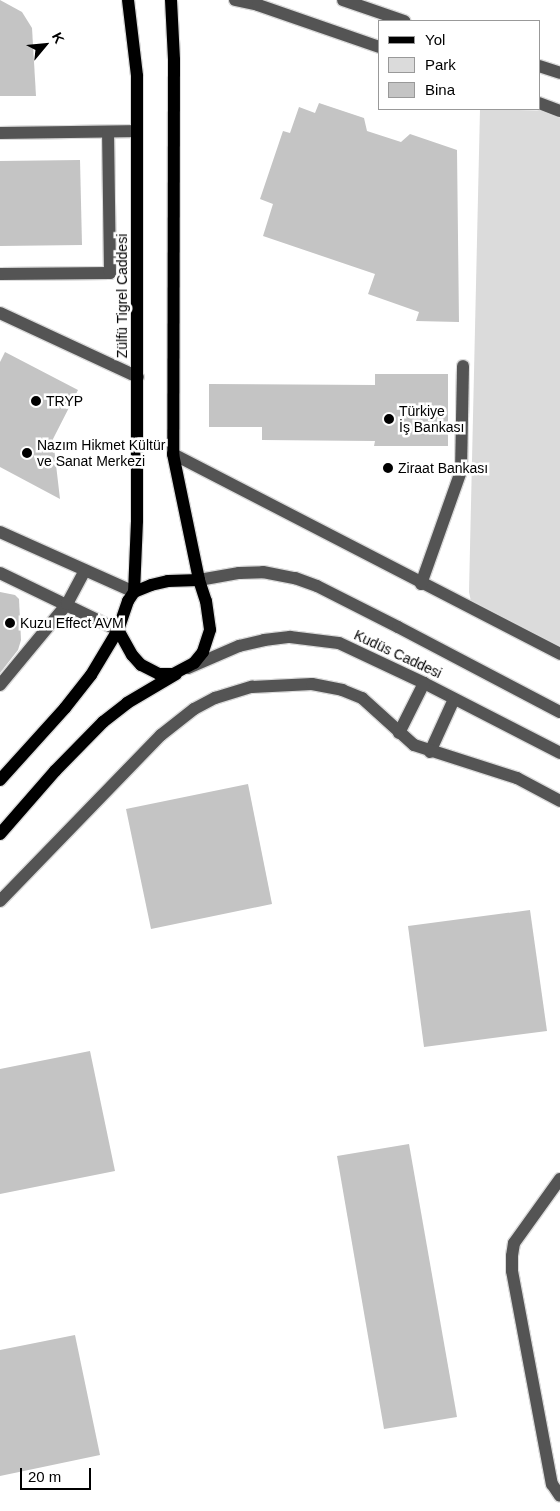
<!DOCTYPE html>
<meta charset="utf-8">
<style>
body{margin:0}
#map{position:relative;width:560px;height:1511px;overflow:hidden;background:#fff;font-family:Arial,sans-serif}
div>[style]{position:absolute}
.green>*{inset:0;background:#dbdbdb}
.building>*{inset:0;background:#c4c4c4}
.roads{filter:drop-shadow(1px 0 #dbdbdb) drop-shadow(-1px 0 #dbdbdb) drop-shadow(0 1px #dbdbdb) drop-shadow(0 -1px #dbdbdb)}
.minor>*{height:12px;margin:-6px;padding:0 6px;transform-origin:6px;border-radius:6px;background:#545454}
.major>*{height:12px;margin:-6px;padding:0 6px;transform-origin:6px;border-radius:6px;background:#000}
.dots>*{width:14px;height:14px;translate:-50% -50%;box-sizing:border-box;border:2px solid #fff;border-radius:50%}
span{translate:-50% -50%;white-space:nowrap;text-align:center;line-height:1.15;-webkit-text-stroke:5px #fff;paint-order:stroke}
.street-label{font-size:14px;color:#000}
.poi-label{font-size:14px;color:#000}
.left{translate:0 -50%;text-align:left}
.legend{position:absolute;left:378px;top:20px;width:162px;height:90px;box-sizing:border-box;background:#fff;border:1px solid #999;margin:0;padding:6px 9px;list-style:none;font-size:15px;color:#000}
.legend li{display:flex;align-items:center;gap:10px;height:25px}
.legend b{width:25px;border:1px solid #999}
.north{position:absolute;left:20px;top:20px;width:50px;height:50px;-webkit-text-stroke:4px #fff;paint-order:stroke;rotate:62deg;font-size:14px;font-weight:700;line-height:20px;text-align:center;color:#000}
.north::after{content:'';display:block;margin:auto;width:18px;height:22px;background:#000;clip-path:polygon(50% 0,100% 100%,50% 72%,0 100%)}
.scale{position:absolute;left:20px;top:1468px;width:71px;height:22px;box-sizing:border-box;border:2px solid #000;border-top:0;padding-left:6px;font-size:15px;line-height:18px;white-space:nowrap;color:#000;-webkit-text-stroke:4px #fff;paint-order:stroke}
</style>
<div id="map">
<div class="green">
<div style="clip-path:polygon(480px 109px,560px 111px,560px 654px,473px 611px,469px 592px)"></div>
</div>
<div class="building">
<div style="clip-path:polygon(0 0,22px 12px,32px 28px,36px 96px,0 96px)"></div>
<div style="clip-path:polygon(319px 103px,364px 118px,367px 131px,401px 142px,410px 134px,457px 150px,459px 322px,416px 321px,419px 312px,368px 294px,375px 274px,263px 236px,273px 204px,260px 199px,283px 131px,290px 133px,299px 107px,315px 113px)"></div>
<div style="clip-path:polygon(80px 160px,82px 245px,0 246px,0 161px)"></div>
<div style="clip-path:polygon(5px 352px,78px 390px,53px 439px,60px 499px,0 467px,0 362px)"></div>
<div style="clip-path:polygon(375px 374px,448px 374px,448px 446px,374px 446px,375px 441px,262px 440px,262px 427px,209px 427px,209px 384px,375px 385px)"></div>
<div style="clip-path:polygon(0 592px,15px 595px,19px 599px,21px 640px,18px 650px,0 673px)"></div>
<div style="clip-path:polygon(248px 784px,272px 904px,151px 929px,126px 809px)"></div>
<div style="clip-path:polygon(530px 910px,547px 1031px,424px 1047px,408px 926px)"></div>
<div style="clip-path:polygon(90px 1051px,115px 1171px,0 1194px,0 1069px)"></div>
<div style="clip-path:polygon(409px 1144px,457px 1417px,384px 1429px,337px 1156px)"></div>
<div style="clip-path:polygon(75px 1335px,100px 1455px,0 1476px,0 1350px)"></div>
</div>
<div class="roads">
<div class="minor">
<div style="left:235px;top:0;width:24px;rotate:12deg"></div>
<div style="left:258px;top:5px;width:128px;rotate:19.1deg"></div>
<div style="left:343px;top:0;width:65px;rotate:19deg"></div>
<div style="left:539px;top:66px;width:22px;rotate:18deg"></div>
<div style="left:539px;top:103px;width:22px;rotate:21deg"></div>
<div style="left:0;top:133px;width:137px;rotate:-0.8deg"></div>
<div style="left:0;top:274px;width:110px;rotate:-0.5deg"></div>
<div style="left:110px;top:273px;width:141px;rotate:-90.8deg"></div>
<div style="left:0;top:313px;width:152px;rotate:24.9deg"></div>
<div style="left:173px;top:454px;width:436px;rotate:27.3deg"></div>
<div style="left:0;top:532px;width:147px;rotate:24.1deg"></div>
<div style="left:0;top:573px;width:131px;rotate:25.8deg"></div>
<div style="left:199px;top:580px;width:41px;rotate:-9.9deg"></div>
<div style="left:239px;top:573px;width:24px;rotate:-2deg"></div>
<div style="left:263px;top:572px;width:33px;rotate:11deg"></div>
<div style="left:295px;top:578px;width:23px;rotate:20deg"></div>
<div style="left:317px;top:586px;width:91px;rotate:26.8deg"></div>
<div style="left:398px;top:627px;width:183px;rotate:27.7deg"></div>
<div style="left:421px;top:584px;width:120px;rotate:-70.5deg"></div>
<div style="left:461px;top:471px;width:105px;rotate:-88.9deg"></div>
<div style="left:188px;top:668px;width:56px;rotate:-23.3deg"></div>
<div style="left:239px;top:646px;width:26px;rotate:-13deg"></div>
<div style="left:264px;top:640px;width:26px;rotate:-7deg"></div>
<div style="left:290px;top:637px;width:49px;rotate:7deg"></div>
<div style="left:339px;top:643px;width:94px;rotate:25.2deg"></div>
<div style="left:424px;top:683px;width:153px;rotate:27.2deg"></div>
<div style="left:0;top:685px;width:105px;rotate:-50.4deg"></div>
<div style="left:67px;top:604px;width:38px;rotate:-62deg"></div>
<div style="left:399px;top:733px;width:56px;rotate:-63.4deg"></div>
<div style="left:430px;top:752px;width:58px;rotate:-65.6deg"></div>
<div style="left:0;top:901px;width:231px;rotate:-45.9deg"></div>
<div style="left:161px;top:735px;width:42px;rotate:-38.2deg"></div>
<div style="left:194px;top:709px;width:24px;rotate:-28deg"></div>
<div style="left:215px;top:698px;width:39px;rotate:-17deg"></div>
<div style="left:252px;top:687px;width:60px;rotate:-2.9deg"></div>
<div style="left:312px;top:684px;width:31px;rotate:11deg"></div>
<div style="left:342px;top:690px;width:22px;rotate:22deg"></div>
<div style="left:362px;top:698px;width:70px;rotate:42.1deg"></div>
<div style="left:414px;top:745px;width:108px;rotate:17.8deg"></div>
<div style="left:517px;top:778px;width:49px;rotate:28.1deg"></div>
<div style="left:560px;top:1179px;width:79px;rotate:125.7deg"></div>
<div style="left:514px;top:1243px;width:13px;rotate:99deg"></div>
<div style="left:512px;top:1256px;width:15px;rotate:90deg"></div>
<div style="left:512px;top:1271px;width:217px;rotate:79.4deg"></div>
<div style="left:552px;top:1484px;width:14px;rotate:56deg"></div>
</div>
<div class="major">
<div style="left:128px;top:0;width:77px;rotate:83.2deg"></div>
<div style="left:137px;top:76px;width:445px;rotate:90deg"></div>
<div style="left:137px;top:521px;width:71px;rotate:92.4deg"></div>
<div style="left:171px;top:0;width:60px;rotate:87.1deg"></div>
<div style="left:174px;top:60px;width:394px;rotate:90.1deg"></div>
<div style="left:173px;top:454px;width:129px;rotate:78.3deg"></div>
<div style="left:199px;top:580px;width:22px;rotate:72deg"></div>
<div style="left:206px;top:601px;width:29px;rotate:82deg"></div>
<div style="left:210px;top:630px;width:23px;rotate:108deg"></div>
<div style="left:203px;top:652px;width:14px;rotate:129deg"></div>
<div style="left:194px;top:663px;width:24px;rotate:152deg"></div>
<div style="left:173px;top:674px;width:14px;rotate:180deg"></div>
<div style="left:159px;top:674px;width:20px;rotate:-153deg"></div>
<div style="left:141px;top:665px;width:13px;rotate:-132deg"></div>
<div style="left:132px;top:655px;width:29px;rotate:-119deg"></div>
<div style="left:118px;top:630px;width:31px;rotate:-71deg"></div>
<div style="left:128px;top:601px;width:11px;rotate:-56deg"></div>
<div style="left:134px;top:592px;width:18px;rotate:-22deg"></div>
<div style="left:151px;top:585px;width:17px;rotate:-13deg"></div>
<div style="left:168px;top:581px;width:31px;rotate:-2deg"></div>
<div style="left:0;top:780px;width:97px;rotate:-47.9deg"></div>
<div style="left:65px;top:708px;width:42px;rotate:-51.8deg"></div>
<div style="left:91px;top:675px;width:52px;rotate:-59deg"></div>
<div style="left:0;top:834px;width:84px;rotate:-48.9deg"></div>
<div style="left:55px;top:771px;width:69px;rotate:-45.6deg"></div>
<div style="left:103px;top:722px;width:31px;rotate:-38deg"></div>
<div style="left:127px;top:703px;width:57px;rotate:-30.6deg"></div>
</div>
</div>
<div class="dots">
<div style="left:36px;top:401px;background:#000"></div>
<div style="left:389px;top:419px;background:#000"></div>
<div style="left:27px;top:453px;background:#000"></div>
<div style="left:388px;top:468px;background:#000"></div>
<div style="left:10px;top:623px;background:#000"></div>
</div>
<div class="street-label">
<span style="left:122px;top:296px;rotate:-90deg">Zülfü Tigrel Caddesi</span>
<span style="left:398px;top:654px;rotate:25deg">Kudüs Caddesi</span>
</div>
<div class="poi-label">
<span class="left" style="left:46px;top:401px">TRYP</span>
<span class="left" style="left:399px;top:419px">Türkiye<br>İş Bankası</span>
<span class="left" style="left:37px;top:453px">Nazım Hikmet Kültür<br>ve Sanat Merkezi</span>
<span class="left" style="left:398px;top:468px">Ziraat Bankası</span>
<span class="left" style="left:20px;top:623px">Kuzu Effect AVM</span>
</div>
<ul class="legend">
<li><b style="height:6px;background:#000"></b>Yol</li>
<li><b style="height:14px;background:#dbdbdb"></b>Park</li>
<li><b style="height:14px;background:#c4c4c4"></b>Bina</li>
</ul>
<div class="north">K</div>
<div class="scale">20 m</div>
</div>
